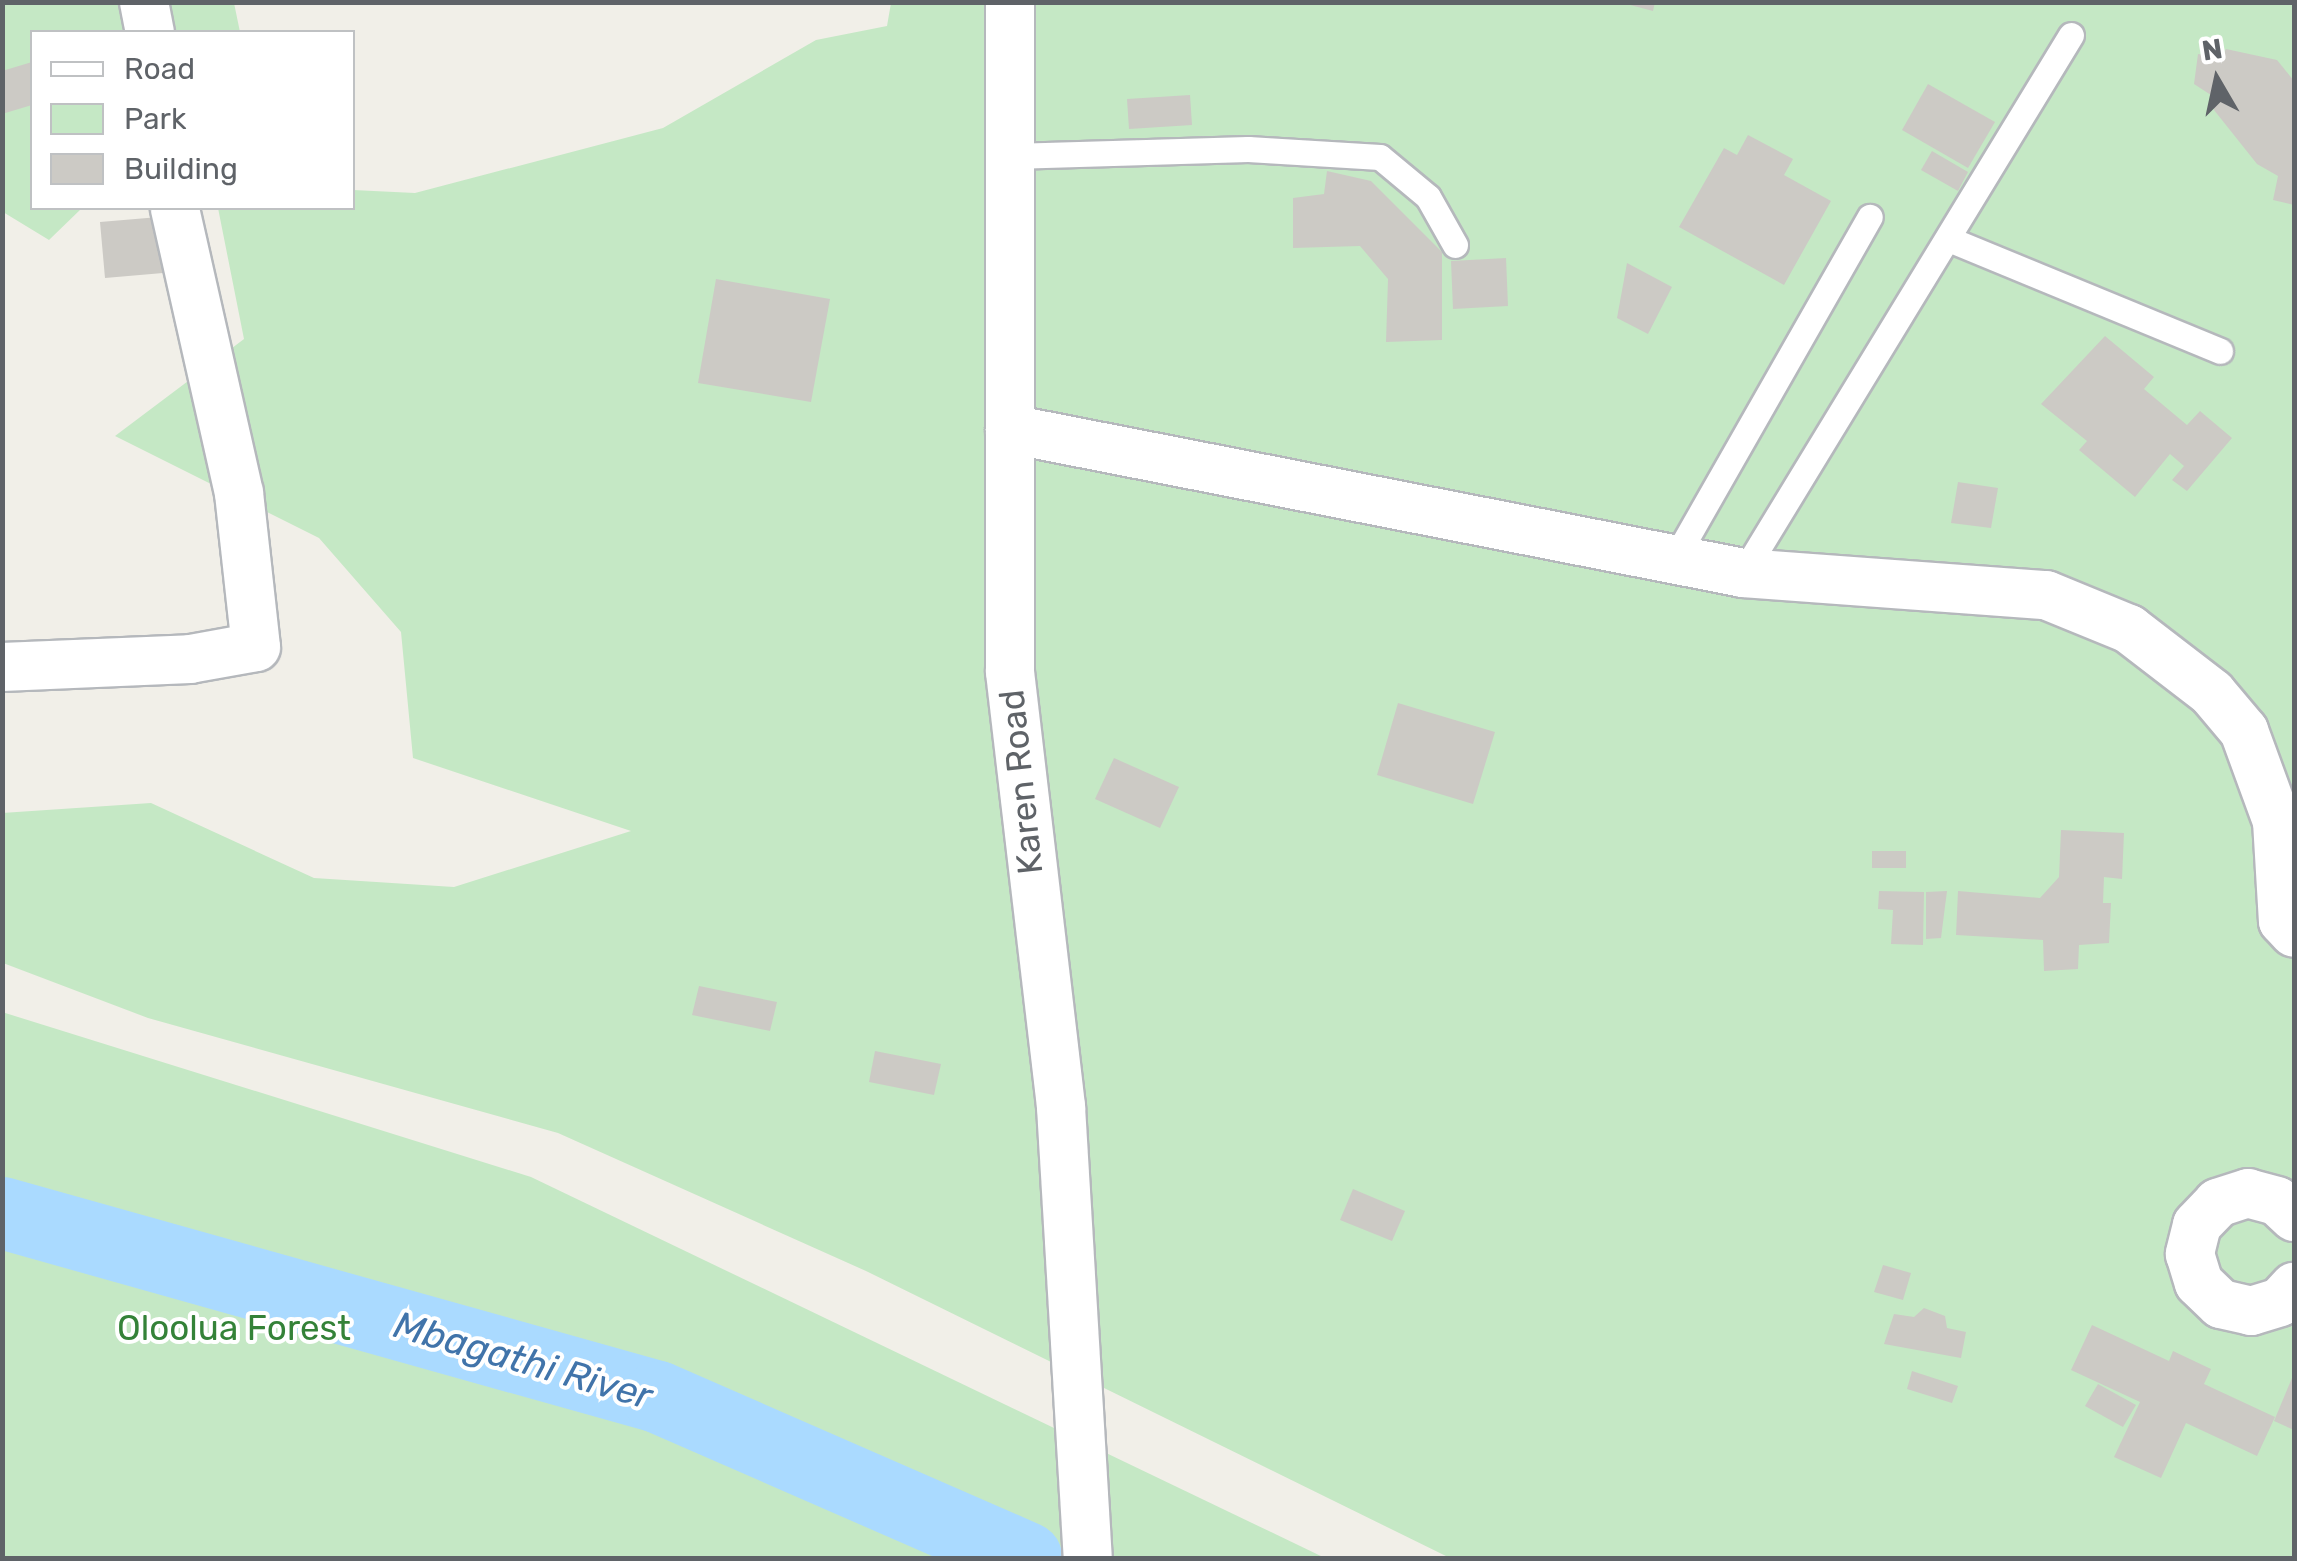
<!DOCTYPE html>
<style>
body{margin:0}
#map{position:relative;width:2297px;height:1561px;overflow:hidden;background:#f1efe8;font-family:Rubik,sans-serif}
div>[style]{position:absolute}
.green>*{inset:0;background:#c5e8c5}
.river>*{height:72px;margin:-36px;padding:0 36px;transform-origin:36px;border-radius:36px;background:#aadaff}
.building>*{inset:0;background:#cccac5}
.roads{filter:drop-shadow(2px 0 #b5b8bc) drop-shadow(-2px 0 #b5b8bc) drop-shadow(0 2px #b5b8bc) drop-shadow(0 -2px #b5b8bc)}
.service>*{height:25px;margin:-12.5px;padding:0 12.5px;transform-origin:12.5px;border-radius:12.5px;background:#fff}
.minor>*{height:48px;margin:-24px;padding:0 24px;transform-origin:24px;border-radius:24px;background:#fff}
span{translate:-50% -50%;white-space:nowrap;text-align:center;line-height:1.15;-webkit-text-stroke:8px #fff;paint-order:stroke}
.street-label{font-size:35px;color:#5f6368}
.park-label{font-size:35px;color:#348238}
.water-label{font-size:38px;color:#4174aa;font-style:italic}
.frame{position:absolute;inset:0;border:5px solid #5f6368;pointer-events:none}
.legend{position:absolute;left:30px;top:30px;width:325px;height:180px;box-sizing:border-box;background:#fff;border:2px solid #bfc1c3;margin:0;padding:12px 18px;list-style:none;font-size:30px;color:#5f6368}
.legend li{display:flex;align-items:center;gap:20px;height:50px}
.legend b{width:50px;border:2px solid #bfc1c3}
.north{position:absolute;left:2167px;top:30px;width:100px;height:100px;-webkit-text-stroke:8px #fff;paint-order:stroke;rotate:351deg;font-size:28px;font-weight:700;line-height:40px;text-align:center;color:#5f6368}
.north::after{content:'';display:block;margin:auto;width:35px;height:45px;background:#5f6368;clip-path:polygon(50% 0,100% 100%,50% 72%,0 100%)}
</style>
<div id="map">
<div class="green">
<div style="clip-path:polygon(2px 3px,234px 3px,240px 32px,32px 32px,32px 208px,82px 208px,49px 240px,3px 212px)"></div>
<div style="clip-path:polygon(891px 3px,2294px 3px,2294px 1558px,1450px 1558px,866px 1271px,558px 1133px,148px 1018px,3px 963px,2px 813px,151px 803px,314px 878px,454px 887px,631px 831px,413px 758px,401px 632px,319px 538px,115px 436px,244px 339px,218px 208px,352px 208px,353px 190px,415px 193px,663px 128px,816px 40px,887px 26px)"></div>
<div style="clip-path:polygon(2px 1012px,531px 1177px,1325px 1558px,3px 1558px)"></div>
</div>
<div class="river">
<div style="left:2px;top:1213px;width:681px;rotate:15.67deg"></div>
<div style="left:658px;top:1397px;width:402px;rotate:23.6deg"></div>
</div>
<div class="building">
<div style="clip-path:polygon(1619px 2px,1655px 2px,1653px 11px)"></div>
<div style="clip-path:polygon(2226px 49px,2277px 60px,2294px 81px,2294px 205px,2273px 200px,2278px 176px,2257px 164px,2214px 110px,2214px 97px,2194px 84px,2198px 54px,2222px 57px)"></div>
<div style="clip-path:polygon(32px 62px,32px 105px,2px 114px,2px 71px)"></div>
<div style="clip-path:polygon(1928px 84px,1995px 122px,1968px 168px,1902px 130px)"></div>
<div style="clip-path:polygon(1190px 95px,1192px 125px,1129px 129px,1127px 99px)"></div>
<div style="clip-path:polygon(1748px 135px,1793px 159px,1784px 175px,1831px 201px,1784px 285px,1679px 227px,1724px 148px,1737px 155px)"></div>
<div style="clip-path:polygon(1932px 151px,1968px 172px,1958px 191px,1921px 170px)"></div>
<div style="clip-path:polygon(1327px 171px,1371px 181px,1442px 252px,1442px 340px,1386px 342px,1388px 279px,1360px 246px,1293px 248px,1293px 198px,1324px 194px)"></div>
<div style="clip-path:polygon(159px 217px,163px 273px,105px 278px,100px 222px)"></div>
<div style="clip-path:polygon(1506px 258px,1508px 306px,1453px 309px,1451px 261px)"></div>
<div style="clip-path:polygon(1627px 263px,1672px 287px,1648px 334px,1617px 318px)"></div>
<div style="clip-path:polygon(716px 279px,830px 299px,811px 402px,698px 383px)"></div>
<div style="clip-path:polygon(2105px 336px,2154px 377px,2144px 389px,2187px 425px,2200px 411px,2232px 438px,2187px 491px,2172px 480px,2184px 466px,2170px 454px,2135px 497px,2079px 450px,2087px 441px,2041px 404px)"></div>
<div style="clip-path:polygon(1958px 482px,1998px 488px,1991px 528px,1951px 523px)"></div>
<div style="clip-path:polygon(1398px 703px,1495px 732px,1473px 804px,1377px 775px)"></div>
<div style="clip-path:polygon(1114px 758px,1179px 787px,1160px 828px,1095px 799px)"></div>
<div style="clip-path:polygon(2061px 830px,2124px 833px,2122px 879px,2104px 877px,2103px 903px,2111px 903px,2109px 943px,2079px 945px,2078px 969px,2044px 971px,2043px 940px,1956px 935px,1958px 891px,2040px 898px,2059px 877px)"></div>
<div style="clip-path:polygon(1872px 851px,1906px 851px,1906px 868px,1872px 868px)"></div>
<div style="clip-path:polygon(1879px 891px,1924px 892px,1923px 945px,1891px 944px,1893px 910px,1878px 909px)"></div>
<div style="clip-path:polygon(1947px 891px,1941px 938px,1926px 939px,1926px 892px)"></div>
<div style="clip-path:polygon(699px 986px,777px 1002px,770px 1031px,692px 1015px)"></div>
<div style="clip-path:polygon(875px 1051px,941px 1064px,934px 1095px,869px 1082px)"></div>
<div style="clip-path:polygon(1353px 1189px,1405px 1211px,1392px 1241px,1340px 1220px)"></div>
<div style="clip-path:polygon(1883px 1265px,1911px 1273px,1903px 1300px,1874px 1292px)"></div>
<div style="clip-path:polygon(1924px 1308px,1945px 1316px,1947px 1328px,1966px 1332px,1961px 1358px,1884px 1344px,1894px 1314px,1914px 1317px)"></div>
<div style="clip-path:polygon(2092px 1325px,2169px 1361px,2173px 1351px,2211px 1369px,2204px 1384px,2275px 1417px,2257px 1456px,2186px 1423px,2161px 1478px,2114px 1457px,2140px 1402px,2071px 1370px)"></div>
<div style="clip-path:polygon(1912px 1371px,1958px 1386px,1952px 1403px,1907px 1389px)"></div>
<div style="clip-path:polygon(2292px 1378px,2294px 1379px,2294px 1430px,2274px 1421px)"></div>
<div style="clip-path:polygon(2098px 1384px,2136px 1405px,2123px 1427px,2085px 1406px)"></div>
</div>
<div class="roads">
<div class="service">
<div style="left:1011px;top:156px;width:237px;rotate:-1.7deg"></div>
<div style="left:1248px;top:149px;width:132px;rotate:3.5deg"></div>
<div style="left:1380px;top:157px;width:62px;rotate:39.8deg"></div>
<div style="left:1428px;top:197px;width:55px;rotate:60.6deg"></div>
<div style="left:1951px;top:240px;width:291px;rotate:22.4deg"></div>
<div style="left:1674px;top:560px;width:395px;rotate:-60.3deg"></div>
<div style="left:1743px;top:573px;width:630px;rotate:-58.63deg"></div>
</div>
<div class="minor">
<div style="left:144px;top:2px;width:31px;rotate:79deg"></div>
<div style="left:1010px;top:2px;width:670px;rotate:90deg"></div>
<div style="left:1010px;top:672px;width:438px;rotate:83.3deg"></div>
<div style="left:1061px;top:1107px;width:452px;rotate:86.6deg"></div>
<div style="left:1010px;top:429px;width:747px;rotate:11.11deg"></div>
<div style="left:1743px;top:573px;width:304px;rotate:4.2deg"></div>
<div style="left:2046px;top:595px;width:90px;rotate:22.3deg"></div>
<div style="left:2129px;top:629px;width:105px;rotate:37.6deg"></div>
<div style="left:2212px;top:693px;width:50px;rotate:49.9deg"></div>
<div style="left:2244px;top:731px;width:96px;rotate:69.9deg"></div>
<div style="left:2277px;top:821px;width:100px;rotate:86.6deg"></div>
<div style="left:2283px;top:921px;width:16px;rotate:47deg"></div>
<div style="left:2px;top:667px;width:188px;rotate:-2.4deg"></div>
<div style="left:190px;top:659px;width:67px;rotate:-10.3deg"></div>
<div style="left:256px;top:647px;width:155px;rotate:-96.3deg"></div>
<div style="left:239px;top:493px;width:292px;rotate:-102.7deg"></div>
<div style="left:2294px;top:1217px;width:23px;rotate:-137deg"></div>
<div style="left:2277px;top:1201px;width:30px;rotate:-165deg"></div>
<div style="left:2248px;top:1193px;width:32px;rotate:162deg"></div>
<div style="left:2218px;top:1203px;width:30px;rotate:134deg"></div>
<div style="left:2197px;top:1225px;width:30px;rotate:104deg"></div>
<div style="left:2190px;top:1254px;width:30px;rotate:73deg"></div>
<div style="left:2199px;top:1283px;width:30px;rotate:44deg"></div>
<div style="left:2221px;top:1304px;width:31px;rotate:13deg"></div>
<div style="left:2251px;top:1311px;width:30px;rotate:-17deg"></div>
<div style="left:2280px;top:1302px;width:21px;rotate:-47deg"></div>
</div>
</div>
<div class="street-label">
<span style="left:1021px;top:782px;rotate:-96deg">Karen Road</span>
</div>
<div class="park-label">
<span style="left:234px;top:1328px">Oloolua Forest</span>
</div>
<div class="water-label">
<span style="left:523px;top:1361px;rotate:16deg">Mbagathi River</span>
</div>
<div class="frame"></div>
<ul class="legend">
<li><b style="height:12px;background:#fff"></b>Road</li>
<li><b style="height:28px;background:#c5e8c5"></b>Park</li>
<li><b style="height:28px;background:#cccac5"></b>Building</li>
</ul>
<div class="north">N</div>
</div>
